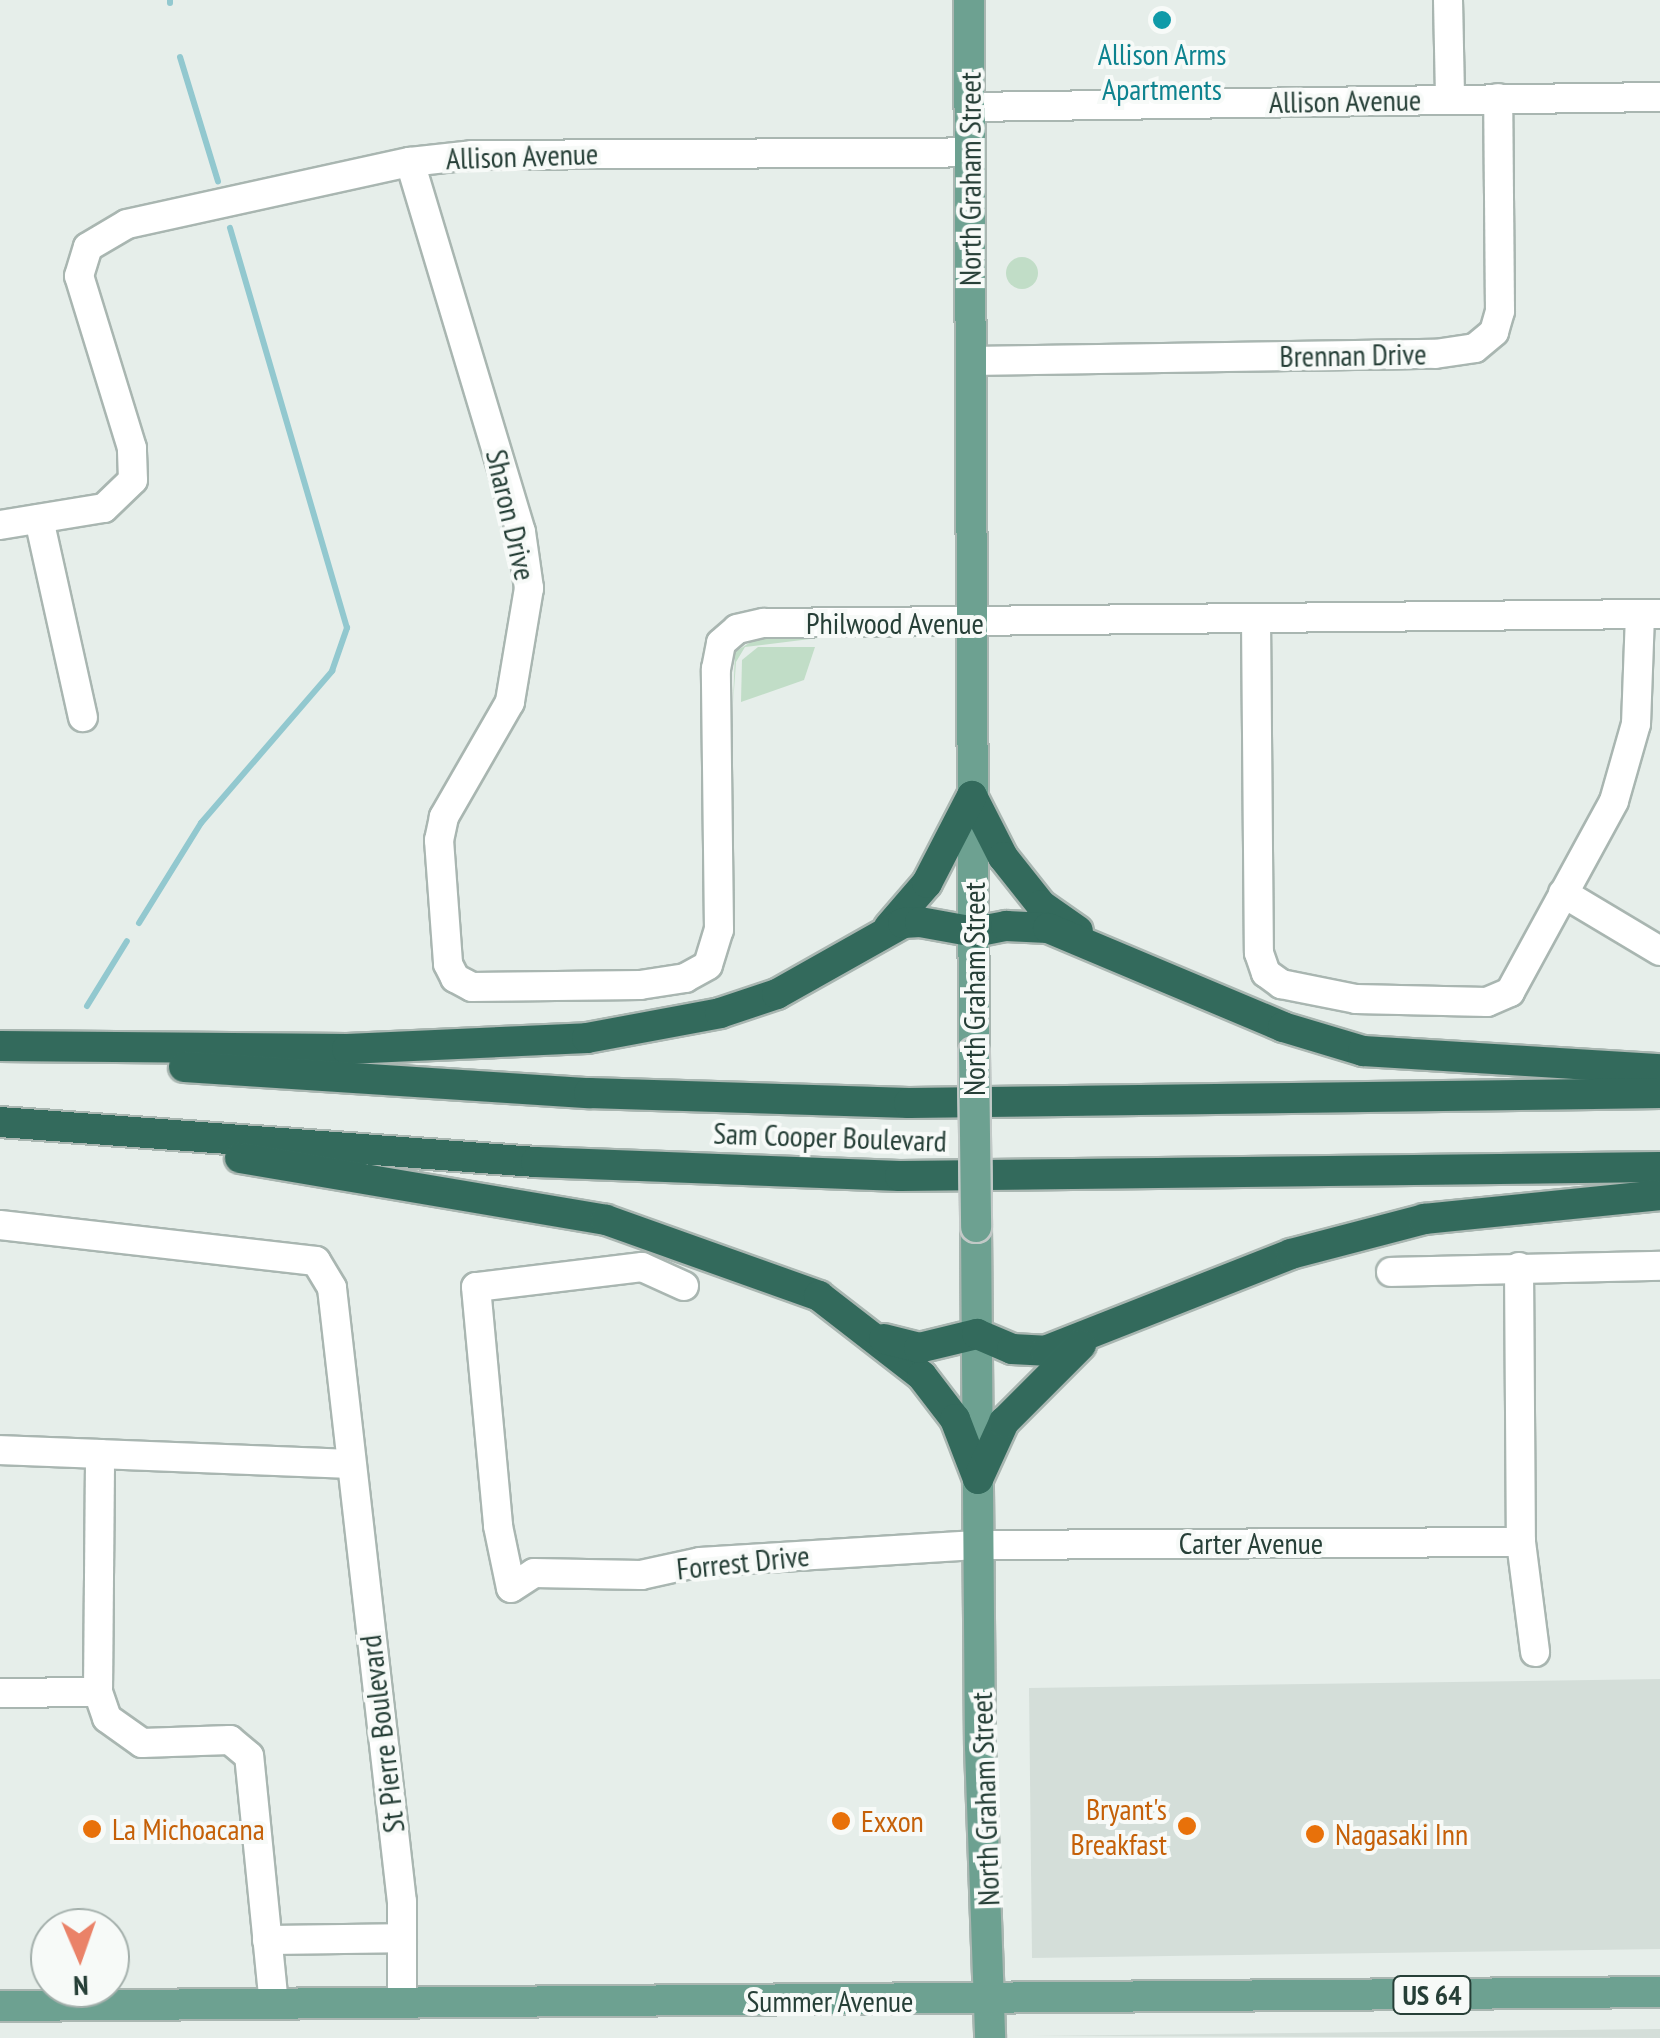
<!DOCTYPE html>
<style>
body{margin:0}
#map{position:relative;width:1660px;height:2038px;overflow:hidden;background:#e6eeea;font-family:"PT Sans Narrow",sans-serif}
div>[style]{position:absolute}
.built>*{inset:0;background:#d4ded9}
.green>*{inset:0;background:#c1ddc7}
.round{border-radius:50%}
.stream>*{height:6px;margin:-3px;padding:0 3px;transform-origin:3px;border-radius:3px;background:#92c8cf}
.roads{filter:drop-shadow(2px 0 #a9b6b1) drop-shadow(-2px 0 #a9b6b1) drop-shadow(0 2px #a9b6b1) drop-shadow(0 -2px #a9b6b1)}
.minor>*{height:28px;margin:-14px;padding:0 14px;transform-origin:14px;border-radius:14px;background:#fff}
.major>*{height:30px;margin:-15px;padding:0 15px;transform-origin:15px;border-radius:15px;background:#6da191}
.highway>*{height:30px;margin:-15px;padding:0 15px;transform-origin:15px;border-radius:15px;background:#336a5c}
.bridges{filter:drop-shadow(2px 0 #c2c9c7) drop-shadow(-2px 0 #c2c9c7) drop-shadow(0 2px #c2c9c7) drop-shadow(0 -2px #c2c9c7)}
.major-bridge>*{height:30px;margin:-15px;padding:0 15px;transform-origin:15px;border-radius:15px;background:#6da191}
.dots>*{width:28px;height:28px;translate:-50% -50%;box-sizing:border-box;border:5px solid #f7faf8;border-radius:50%}
span{translate:-50% -50%;white-space:nowrap;text-align:center;line-height:1.15;-webkit-text-stroke:8px #f7faf8;paint-order:stroke}
.shield-label span{padding:2px 8px;background:#f7faf8;border:2px solid;border-radius:8px;-webkit-text-stroke-width:0}
.shield-label{font-size:28px;color:#263f37;font-weight:700}
.culture-label{font-size:30px;color:#0d838f}
.street-label{font-size:30px;color:#263f37}
.food-label{font-size:30px;color:#c56008}
.right{translate:-100% -50%;text-align:right}
.left{translate:0 -50%;text-align:left}
.north{position:absolute;left:30px;top:1908px;width:100px;height:100px;box-sizing:border-box;background:#f7faf8;border:2px solid #a3afab;border-radius:50%;rotate:178deg;font-size:28px;font-weight:700;line-height:40px;text-align:center;color:#263f37}
.north::after{content:'';display:block;margin:auto;width:35px;height:45px;background:#ea8268;clip-path:polygon(50% 0,100% 100%,50% 72%,0 100%)}
</style>
<div id="map">
<div class="built">
<div style="clip-path:polygon(1660px 1679px,1660px 1949px,1032px 1958px,1029px 1688px)"></div>
<div style="clip-path:polygon(1660px 2029px,1660px 2038px,1031px 2036px)"></div>
</div>
<div class="green">
<div class="round" style="left:1006px;top:257px;width:32px;height:32px"></div>
<div style="clip-path:polygon(757px 638px,818px 638px,745px 647px,736px 662px,733px 704px,735px 652px)"></div>
<div style="clip-path:polygon(758px 647px,815px 647px,804px 680px,741px 702px,742px 660px)"></div>
</div>
<div class="stream">
<div style="left:170px;top:0;width:3px;rotate:90deg"></div>
<div style="left:180px;top:57px;width:130px;rotate:73deg"></div>
<div style="left:139px;top:923px;width:118px;rotate:-58.2deg"></div>
<div style="left:201px;top:823px;width:201px;rotate:-49.2deg"></div>
<div style="left:332px;top:671px;width:46px;rotate:-70.8deg"></div>
<div style="left:347px;top:628px;width:417px;rotate:-106.3deg"></div>
<div style="left:87px;top:1006px;width:76px;rotate:-58.4deg"></div>
</div>
<div class="roads">
<div class="minor">
<div style="left:1448px;top:0;width:99px;rotate:88.8deg"></div>
<div style="left:969px;top:107px;width:691px;rotate:-0.83deg"></div>
<div style="left:410px;top:162px;width:386px;rotate:73.3deg"></div>
<div style="left:521px;top:532px;width:57px;rotate:81.9deg"></div>
<div style="left:529px;top:588px;width:116px;rotate:99.5deg"></div>
<div style="left:510px;top:702px;width:133px;rotate:119.9deg"></div>
<div style="left:444px;top:817px;width:24px;rotate:102deg"></div>
<div style="left:439px;top:840px;width:124px;rotate:85.8deg"></div>
<div style="left:448px;top:964px;width:16px;rotate:63deg"></div>
<div style="left:455px;top:978px;width:19px;rotate:28deg"></div>
<div style="left:472px;top:987px;width:168px;rotate:-0.7deg"></div>
<div style="left:640px;top:985px;width:46px;rotate:-8.8deg"></div>
<div style="left:685px;top:978px;width:26px;rotate:-29deg"></div>
<div style="left:708px;top:965px;width:37px;rotate:-73deg"></div>
<div style="left:719px;top:930px;width:261px;rotate:-90.7deg"></div>
<div style="left:716px;top:669px;width:26px;rotate:-79deg"></div>
<div style="left:721px;top:643px;width:21px;rotate:-41deg"></div>
<div style="left:737px;top:629px;width:28px;rotate:-13deg"></div>
<div style="left:764px;top:623px;width:896px;rotate:-0.58deg"></div>
<div style="left:971px;top:361px;width:464px;rotate:-0.9deg"></div>
<div style="left:1435px;top:354px;width:40px;rotate:-8.5deg"></div>
<div style="left:1475px;top:348px;width:25px;rotate:-40deg"></div>
<div style="left:1494px;top:332px;width:22px;rotate:-74deg"></div>
<div style="left:1500px;top:311px;width:213px;rotate:-90.5deg"></div>
<div style="left:39px;top:519px;width:203px;rotate:77.5deg"></div>
<div style="left:0;top:525px;width:105px;rotate:-9.3deg"></div>
<div style="left:104px;top:508px;width:40px;rotate:-44deg"></div>
<div style="left:133px;top:480px;width:32px;rotate:-92deg"></div>
<div style="left:132px;top:448px;width:180px;rotate:-107.1deg"></div>
<div style="left:79px;top:276px;width:30px;rotate:-73deg"></div>
<div style="left:88px;top:247px;width:45px;rotate:-30.5deg"></div>
<div style="left:127px;top:224px;width:290px;rotate:-12.4deg"></div>
<div style="left:410px;top:162px;width:62px;rotate:-6.4deg"></div>
<div style="left:472px;top:155px;width:497px;rotate:-0.3deg"></div>
<div style="left:1256px;top:619px;width:334px;rotate:89.5deg"></div>
<div style="left:1259px;top:953px;width:21px;rotate:71deg"></div>
<div style="left:1266px;top:973px;width:19px;rotate:36deg"></div>
<div style="left:1281px;top:984px;width:76px;rotate:11.3deg"></div>
<div style="left:1356px;top:999px;width:131px;rotate:1.3deg"></div>
<div style="left:1487px;top:1002px;width:25px;rotate:-23deg"></div>
<div style="left:1510px;top:992px;width:217px;rotate:-61.4deg"></div>
<div style="left:1614px;top:801px;width:80px;rotate:-74.1deg"></div>
<div style="left:1636px;top:724px;width:110px;rotate:-87.9deg"></div>
<div style="left:1563px;top:893px;width:113px;rotate:30.9deg"></div>
<div style="left:0;top:1225px;width:318px;rotate:6.5deg"></div>
<div style="left:316px;top:1261px;width:31px;rotate:59deg"></div>
<div style="left:332px;top:1288px;width:618px;rotate:83.5deg"></div>
<div style="left:402px;top:1902px;width:102px;rotate:90deg"></div>
<div style="left:1519px;top:1267px;width:275px;rotate:89.6deg"></div>
<div style="left:1521px;top:1542px;width:111px;rotate:82.7deg"></div>
<div style="left:1391px;top:1272px;width:269px;rotate:-1.3deg"></div>
<div style="left:684px;top:1286px;width:46px;rotate:-155.7deg"></div>
<div style="left:642px;top:1267px;width:167px;rotate:173.1deg"></div>
<div style="left:476px;top:1287px;width:240px;rotate:84.7deg"></div>
<div style="left:498px;top:1526px;width:63px;rotate:78.2deg"></div>
<div style="left:511px;top:1588px;width:27px;rotate:-33deg"></div>
<div style="left:534px;top:1573px;width:107px;rotate:1.1deg"></div>
<div style="left:641px;top:1575px;width:60px;rotate:-12.4deg"></div>
<div style="left:700px;top:1562px;width:281px;rotate:-3.5deg"></div>
<div style="left:980px;top:1545px;width:541px;rotate:-0.32deg"></div>
<div style="left:0;top:1450px;width:100px;rotate:2.3deg"></div>
<div style="left:0;top:1693px;width:98px;rotate:-0.6deg"></div>
<div style="left:267px;top:1940px;width:135px;rotate:-0.8deg"></div>
<div style="left:274px;top:2005px;width:250px;rotate:-95.7deg"></div>
<div style="left:249px;top:1756px;width:25px;rotate:-140deg"></div>
<div style="left:230px;top:1740px;width:88px;rotate:178deg"></div>
<div style="left:142px;top:1743px;width:43px;rotate:-144.5deg"></div>
<div style="left:107px;top:1718px;width:28px;rotate:-109deg"></div>
<div style="left:98px;top:1692px;width:238px;rotate:-89.5deg"></div>
<div style="left:100px;top:1454px;width:250px;rotate:2.3deg"></div>
</div>
<div class="major">
<div style="left:969px;top:0;width:1053px;rotate:89.73deg"></div>
<div style="left:976px;top:1227px;width:520px;rotate:89.56deg"></div>
<div style="left:980px;top:1747px;width:291px;rotate:88deg"></div>
<div style="left:0;top:2006px;width:1660px;rotate:-0.48deg"></div>
</div>
<div class="highway">
<div style="left:972px;top:796px;width:68px;rotate:63.1deg"></div>
<div style="left:1003px;top:857px;width:61px;rotate:51.6deg"></div>
<div style="left:1041px;top:905px;width:45px;rotate:35.1deg"></div>
<div style="left:889px;top:927px;width:58px;rotate:-49.2deg"></div>
<div style="left:927px;top:883px;width:98px;rotate:-62.7deg"></div>
<div style="left:0;top:1046px;width:347px;rotate:0.5deg"></div>
<div style="left:347px;top:1049px;width:240px;rotate:-2.6deg"></div>
<div style="left:587px;top:1038px;width:135px;rotate:-10.6deg"></div>
<div style="left:720px;top:1013px;width:60px;rotate:-18.4deg"></div>
<div style="left:777px;top:994px;width:145px;rotate:-29.4deg"></div>
<div style="left:903px;top:923px;width:17px;rotate:-3deg"></div>
<div style="left:920px;top:922px;width:56px;rotate:10.3deg"></div>
<div style="left:975px;top:932px;width:32px;rotate:-11deg"></div>
<div style="left:1006px;top:926px;width:42px;rotate:2.7deg"></div>
<div style="left:1048px;top:928px;width:255px;rotate:22.8deg"></div>
<div style="left:1283px;top:1027px;width:84px;rotate:16.7deg"></div>
<div style="left:1363px;top:1051px;width:298px;rotate:3.5deg"></div>
<div style="left:184px;top:1067px;width:406px;rotate:3.7deg"></div>
<div style="left:589px;top:1093px;width:320px;rotate:1.8deg"></div>
<div style="left:909px;top:1103px;width:751px;rotate:-0.76deg"></div>
<div style="left:0;top:1122px;width:537px;rotate:4.27deg"></div>
<div style="left:536px;top:1162px;width:364px;rotate:2.2deg"></div>
<div style="left:900px;top:1176px;width:760px;rotate:-0.68deg"></div>
<div style="left:240px;top:1158px;width:371px;rotate:9.6deg"></div>
<div style="left:606px;top:1220px;width:226px;rotate:19.6deg"></div>
<div style="left:819px;top:1296px;width:130px;rotate:37.8deg"></div>
<div style="left:922px;top:1376px;width:54px;rotate:52.5deg"></div>
<div style="left:955px;top:1419px;width:64px;rotate:69deg"></div>
<div style="left:884px;top:1339px;width:36px;rotate:14deg"></div>
<div style="left:919px;top:1348px;width:60px;rotate:-13.6deg"></div>
<div style="left:977px;top:1334px;width:38px;rotate:23deg"></div>
<div style="left:1012px;top:1349px;width:33px;rotate:3deg"></div>
<div style="left:1045px;top:1351px;width:264px;rotate:-21.5deg"></div>
<div style="left:1291px;top:1254px;width:138px;rotate:-14.7deg"></div>
<div style="left:1424px;top:1219px;width:237px;rotate:-5.8deg"></div>
<div style="left:978px;top:1479px;width:63px;rotate:-65.5deg"></div>
<div style="left:1004px;top:1422px;width:109px;rotate:-45deg"></div>
</div>
</div>
<div class="bridges">
<div class="major-bridge">
<div style="left:974px;top:1053px;width:174px;rotate:89.3deg"></div>
</div>
</div>
<div class="dots">
<div style="left:1162px;top:20px;background:#0f9aa8"></div>
<div style="left:841px;top:1821px;background:#e8710a"></div>
<div style="left:1187px;top:1826px;background:#e8710a"></div>
<div style="left:92px;top:1829px;background:#e8710a"></div>
<div style="left:1315px;top:1834px;background:#e8710a"></div>
</div>
<div class="shield-label">
<span style="left:1432px;top:1995px">US 64</span>
</div>
<div class="culture-label">
<span style="left:1162px;top:71px">Allison Arms<br>Apartments</span>
</div>
<div class="street-label">
<span style="left:1345px;top:101px;rotate:-1deg">Allison Avenue</span>
<span style="left:522px;top:156px;rotate:-2deg">Allison Avenue</span>
<span style="left:970px;top:179px;rotate:-90deg">North Graham Street</span>
<span style="left:1353px;top:355px;rotate:-1deg">Brennan Drive</span>
<span style="left:511px;top:515px;rotate:77deg">Sharon Drive</span>
<span style="left:895px;top:623px">Philwood Avenue</span>
<span style="left:974px;top:989px;rotate:-90deg">North Graham Street</span>
<span style="left:830px;top:1137px;rotate:2deg">Sam Cooper Boulevard</span>
<span style="left:1251px;top:1543px">Carter Avenue</span>
<span style="left:743px;top:1562px;rotate:-6deg">Forrest Drive</span>
<span style="left:382px;top:1734px;rotate:-97deg">St Pierre Boulevard</span>
<span style="left:985px;top:1799px;rotate:-92deg">North Graham Street</span>
<span style="left:830px;top:2001px">Summer Avenue</span>
</div>
<div class="food-label">
<span class="right" style="left:1167px;top:1826px">Bryant's<br>Breakfast</span>
<span class="left" style="left:861px;top:1821px">Exxon</span>
<span class="left" style="left:112px;top:1829px">La Michoacana</span>
<span class="left" style="left:1335px;top:1834px">Nagasaki Inn</span>
</div>
<div class="north">N</div>
</div>
